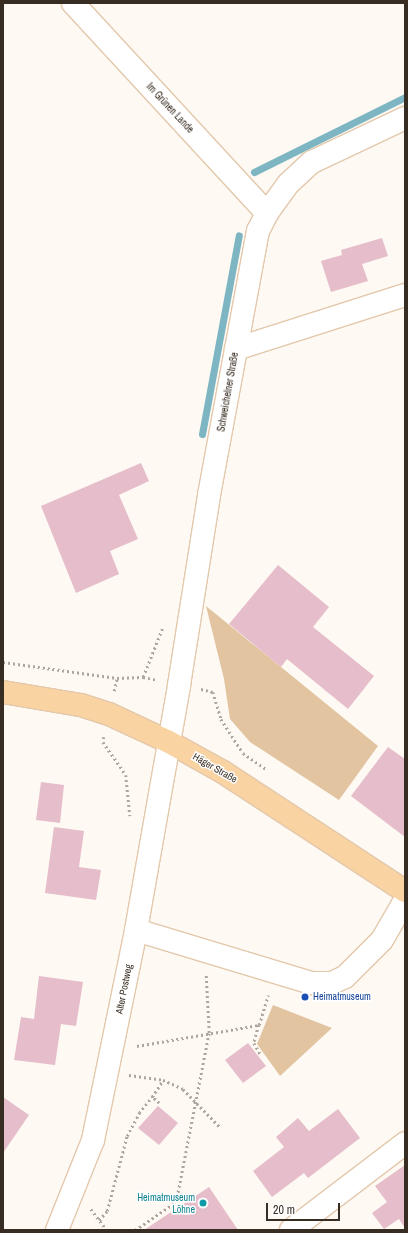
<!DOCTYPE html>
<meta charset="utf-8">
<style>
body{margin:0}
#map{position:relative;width:408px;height:1233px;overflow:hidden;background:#fef9f3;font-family:"Archivo Narrow",sans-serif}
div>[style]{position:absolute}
.green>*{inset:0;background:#e2c4a1}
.stream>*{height:7px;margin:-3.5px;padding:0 3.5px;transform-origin:3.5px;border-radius:3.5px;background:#7db6c2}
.building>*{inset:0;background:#e6bdca}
.path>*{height:2.5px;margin-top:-1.25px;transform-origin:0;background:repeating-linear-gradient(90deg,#aea69e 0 2px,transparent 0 5px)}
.roads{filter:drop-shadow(1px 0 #e3c8ab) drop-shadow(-1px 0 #e3c8ab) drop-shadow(0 1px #e3c8ab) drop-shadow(0 -1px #e3c8ab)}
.minor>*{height:22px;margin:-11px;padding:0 11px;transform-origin:11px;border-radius:11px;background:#fff}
.major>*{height:22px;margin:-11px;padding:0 11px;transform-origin:11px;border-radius:11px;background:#fad3a3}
.dots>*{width:11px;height:11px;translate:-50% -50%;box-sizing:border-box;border:2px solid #fff;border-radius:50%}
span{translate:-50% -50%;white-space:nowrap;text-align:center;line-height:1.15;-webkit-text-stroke:3px #fff;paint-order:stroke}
.street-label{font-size:10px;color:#382d22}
.transit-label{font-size:10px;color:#164399}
.left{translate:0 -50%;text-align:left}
.culture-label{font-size:10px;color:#0d838f}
.right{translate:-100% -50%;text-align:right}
.frame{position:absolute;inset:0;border:4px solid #382d22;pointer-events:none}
.scale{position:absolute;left:266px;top:1203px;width:74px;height:18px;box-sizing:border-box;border:2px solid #382d22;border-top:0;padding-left:5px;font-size:12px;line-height:14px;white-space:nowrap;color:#382d22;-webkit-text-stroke:3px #fff;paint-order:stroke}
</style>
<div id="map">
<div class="green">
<div style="clip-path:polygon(206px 606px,378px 746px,339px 800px,250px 742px,230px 719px,224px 679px)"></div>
<div style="clip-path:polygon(273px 1005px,332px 1028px,280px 1076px,257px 1044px)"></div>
</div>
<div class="stream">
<div style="left:254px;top:172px;width:169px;rotate:-26.4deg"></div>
<div style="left:202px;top:434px;width:202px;rotate:-79.5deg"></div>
</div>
<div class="building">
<div style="clip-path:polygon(382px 238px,388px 256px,362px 264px,368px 281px,331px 292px,321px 261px,342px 255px,341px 250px)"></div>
<div style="clip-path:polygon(141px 463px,149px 481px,119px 495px,138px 539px,110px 551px,119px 574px,76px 593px,41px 506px)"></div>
<div style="clip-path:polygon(278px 565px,329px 607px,313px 627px,374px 676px,348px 709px,287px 659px,281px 667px,229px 624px)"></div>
<div style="clip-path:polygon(388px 747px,405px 759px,405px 837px,351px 796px)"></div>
<div style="clip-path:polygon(41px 782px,64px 785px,60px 823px,36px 820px)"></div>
<div style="clip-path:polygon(54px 827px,84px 831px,79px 867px,101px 870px,96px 900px,45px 893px)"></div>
<div style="clip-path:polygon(39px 976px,83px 982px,76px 1026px,61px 1024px,55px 1065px,14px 1060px,21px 1017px,34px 1019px)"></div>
<div style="clip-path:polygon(248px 1043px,266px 1066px,243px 1083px,225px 1060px)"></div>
<div style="clip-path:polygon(3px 1097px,29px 1115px,3px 1153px)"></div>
<div style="clip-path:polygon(158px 1106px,178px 1123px,159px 1145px,138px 1128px)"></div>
<div style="clip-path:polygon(338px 1109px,360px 1138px,308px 1178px,304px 1173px,272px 1197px,253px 1171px,284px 1147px,276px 1137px,298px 1118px,309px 1131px)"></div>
<div style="clip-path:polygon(405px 1165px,405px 1228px,399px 1219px,384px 1229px,372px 1213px,387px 1202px,375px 1186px)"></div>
<div style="clip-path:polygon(209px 1187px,238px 1230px,144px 1230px)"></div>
</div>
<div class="path">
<div style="left:3px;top:662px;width:115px;rotate:8deg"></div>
<div style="left:117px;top:678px;width:26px;rotate:-2deg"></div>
<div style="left:143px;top:677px;width:14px;rotate:12deg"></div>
<div style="left:143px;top:677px;width:52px;rotate:-68.4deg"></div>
<div style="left:201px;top:689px;width:12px;rotate:14deg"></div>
<div style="left:213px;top:692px;width:28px;rotate:73deg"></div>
<div style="left:221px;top:719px;width:40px;rotate:57.1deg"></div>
<div style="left:243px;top:753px;width:29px;rotate:35deg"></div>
<div style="left:114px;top:691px;width:13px;rotate:-77deg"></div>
<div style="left:104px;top:737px;width:5px;rotate:101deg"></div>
<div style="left:103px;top:742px;width:40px;rotate:55.1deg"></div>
<div style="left:126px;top:775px;width:41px;rotate:84.4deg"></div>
<div style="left:259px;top:1025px;width:19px;rotate:106deg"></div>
<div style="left:254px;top:1043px;width:14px;rotate:60deg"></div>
<div style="left:137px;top:1046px;width:124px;rotate:-9.8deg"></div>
<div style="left:259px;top:1025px;width:31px;rotate:-73deg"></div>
<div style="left:129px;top:1075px;width:34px;rotate:8deg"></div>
<div style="left:163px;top:1080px;width:22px;rotate:24deg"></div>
<div style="left:183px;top:1089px;width:53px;rotate:45.8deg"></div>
<div style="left:159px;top:1103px;width:9px;rotate:-139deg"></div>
<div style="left:152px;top:1097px;width:20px;rotate:-57deg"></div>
<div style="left:91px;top:1209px;width:26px;rotate:53deg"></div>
<div style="left:99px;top:1220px;width:12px;rotate:-48deg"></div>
<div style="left:107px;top:1211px;width:78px;rotate:-75.1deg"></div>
<div style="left:127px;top:1136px;width:26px;rotate:-62deg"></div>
<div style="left:139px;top:1113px;width:21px;rotate:-51deg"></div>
<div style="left:135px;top:1230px;width:50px;rotate:-34.3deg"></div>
<div style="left:176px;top:1202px;width:172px;rotate:-79deg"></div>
<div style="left:209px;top:1033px;width:58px;rotate:-93deg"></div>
</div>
<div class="roads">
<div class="minor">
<div style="left:73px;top:3px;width:286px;rotate:47.3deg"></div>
<div style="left:236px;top:349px;width:177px;rotate:-17.7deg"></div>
<div style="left:136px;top:930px;width:184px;rotate:16.8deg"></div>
<div style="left:312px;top:983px;width:20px"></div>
<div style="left:332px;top:983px;width:14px;rotate:-25deg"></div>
<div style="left:345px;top:977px;width:52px;rotate:-45deg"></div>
<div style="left:382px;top:940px;width:46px;rotate:-60.1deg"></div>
<div style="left:57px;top:1230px;width:97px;rotate:-68.2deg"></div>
<div style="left:93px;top:1140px;width:214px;rotate:-78.4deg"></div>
<div style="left:136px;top:930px;width:249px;rotate:-80deg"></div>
<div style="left:179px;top:685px;width:192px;rotate:-81deg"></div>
<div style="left:209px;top:495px;width:269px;rotate:-79.5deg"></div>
<div style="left:258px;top:231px;width:20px;rotate:-63deg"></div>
<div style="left:267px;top:213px;width:36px;rotate:-54deg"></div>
<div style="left:288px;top:184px;width:33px;rotate:-43deg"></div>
<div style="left:312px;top:162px;width:103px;rotate:-25.3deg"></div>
<div style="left:291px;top:1230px;width:143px;rotate:-37.3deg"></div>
</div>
<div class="major">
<div style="left:3px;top:692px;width:79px;rotate:9.5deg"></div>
<div style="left:81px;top:705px;width:29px;rotate:18deg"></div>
<div style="left:109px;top:714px;width:66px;rotate:25deg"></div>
<div style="left:169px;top:742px;width:62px;rotate:29.1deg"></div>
<div style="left:223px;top:772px;width:217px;rotate:33.2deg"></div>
</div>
</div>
<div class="dots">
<div style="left:305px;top:997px;background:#1a4fb4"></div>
<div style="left:203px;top:1203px;background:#0f9aa8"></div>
</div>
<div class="street-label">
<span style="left:170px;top:108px;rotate:47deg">Im Grünen Lande</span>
<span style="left:228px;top:392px;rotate:-80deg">Schweichelner Straße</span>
<span style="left:215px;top:768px;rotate:30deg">Häger Straße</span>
<span style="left:124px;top:989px;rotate:-79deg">Alter Postweg</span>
</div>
<div class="transit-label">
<span class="left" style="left:313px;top:997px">Heimatmuseum</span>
</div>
<div class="culture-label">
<span class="right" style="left:195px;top:1203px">Heimatmuseum<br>Löhne</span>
</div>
<div class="frame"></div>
<div class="scale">20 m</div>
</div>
